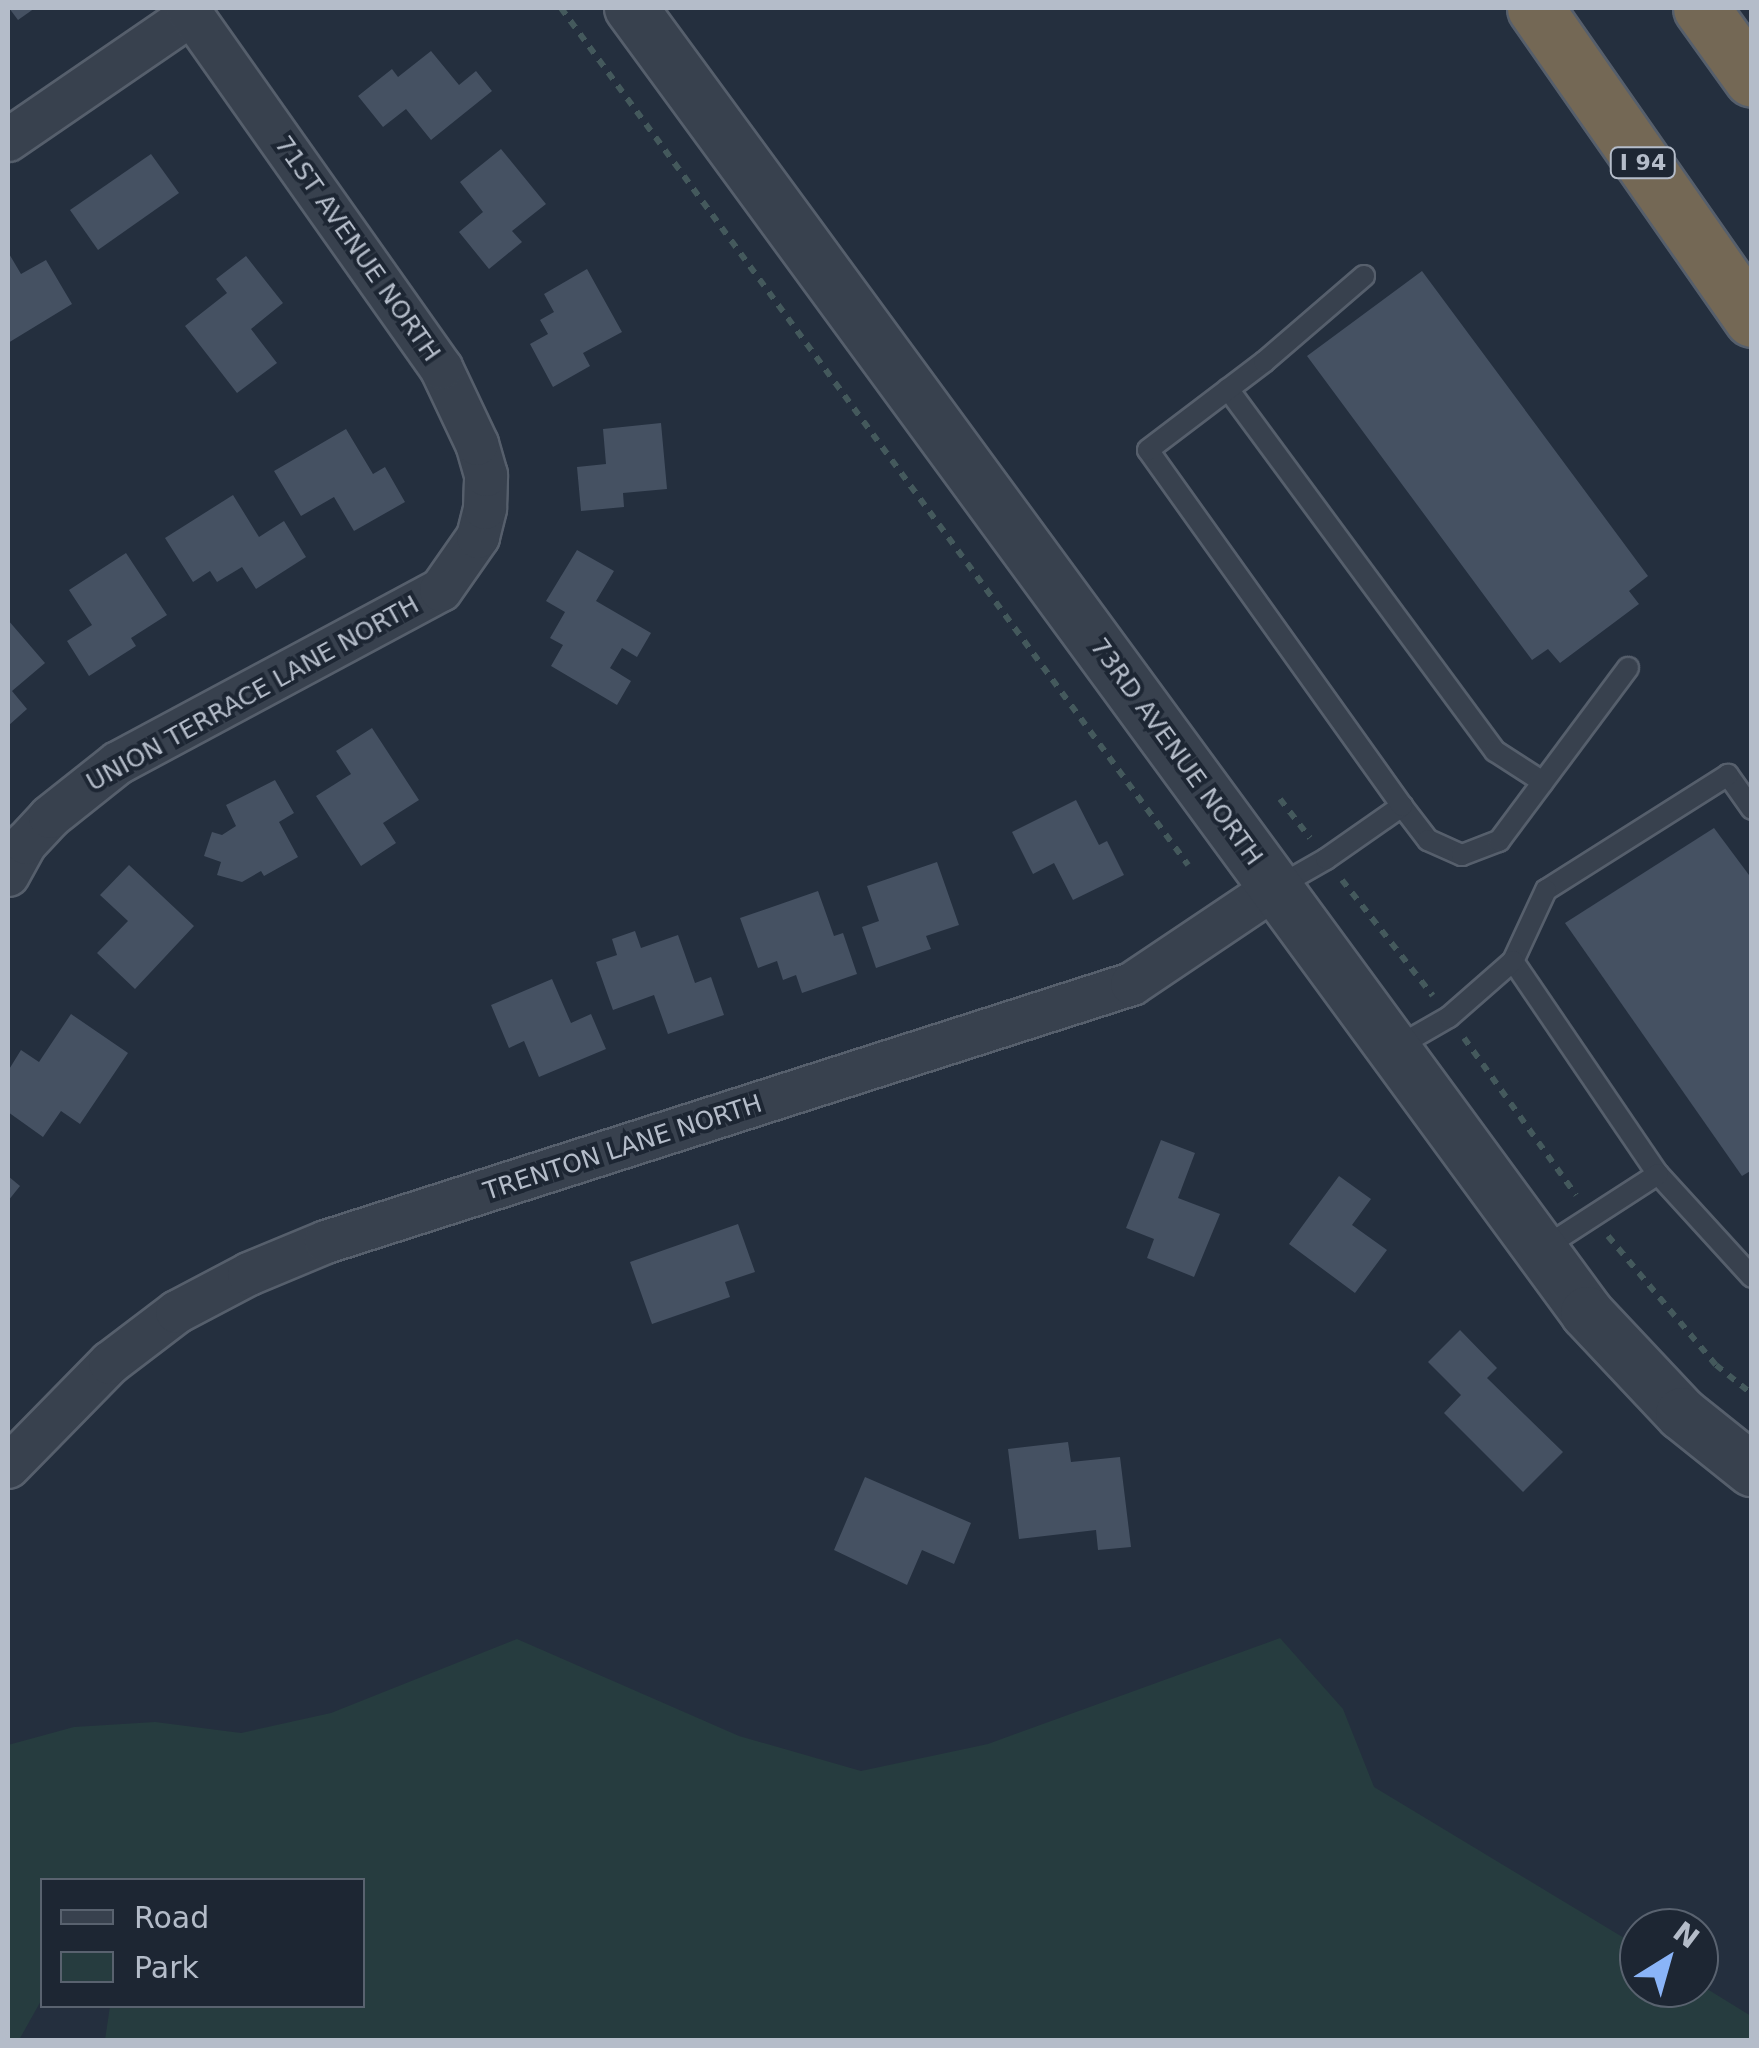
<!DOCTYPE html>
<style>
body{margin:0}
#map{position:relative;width:1759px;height:2048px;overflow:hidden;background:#242f3e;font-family:"DejaVu Sans",sans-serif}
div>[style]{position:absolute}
.green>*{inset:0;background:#263c3f}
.building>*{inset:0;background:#455162}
.path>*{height:6px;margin-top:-3px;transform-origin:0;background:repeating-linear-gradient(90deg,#44595c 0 8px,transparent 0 16px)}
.roads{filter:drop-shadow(2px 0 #565f6c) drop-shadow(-2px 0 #565f6c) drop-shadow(0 2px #565f6c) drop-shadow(0 -2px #565f6c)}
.service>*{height:20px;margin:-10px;padding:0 10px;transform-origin:10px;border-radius:10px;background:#38414e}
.minor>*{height:42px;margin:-21px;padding:0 21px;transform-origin:21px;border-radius:21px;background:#38414e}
.tertiary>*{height:52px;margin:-26px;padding:0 26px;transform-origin:26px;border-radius:26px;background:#38414e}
.motorway>*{height:55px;margin:-27.5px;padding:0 27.5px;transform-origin:27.5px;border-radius:27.5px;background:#746855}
span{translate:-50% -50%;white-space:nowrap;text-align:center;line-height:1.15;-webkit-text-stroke:8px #1d2633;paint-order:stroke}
.shield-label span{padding:2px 8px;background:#1d2633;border:2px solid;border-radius:8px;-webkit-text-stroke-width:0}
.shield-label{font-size:22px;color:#b4bcc9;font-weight:700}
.street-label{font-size:25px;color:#b4bcc9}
.frame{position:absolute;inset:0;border:10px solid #b4bcc9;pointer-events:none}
.legend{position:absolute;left:40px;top:1878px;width:325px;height:130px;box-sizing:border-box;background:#1d2633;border:2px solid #59626f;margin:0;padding:12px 18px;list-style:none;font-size:30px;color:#b4bcc9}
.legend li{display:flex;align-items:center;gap:20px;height:50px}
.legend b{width:50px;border:2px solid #59626f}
.north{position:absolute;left:1619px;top:1908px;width:100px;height:100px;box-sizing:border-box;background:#1d2633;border:2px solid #59626f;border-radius:50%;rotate:37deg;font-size:28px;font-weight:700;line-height:40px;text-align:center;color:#b4bcc9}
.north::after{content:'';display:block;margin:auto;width:35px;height:45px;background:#8ab4f8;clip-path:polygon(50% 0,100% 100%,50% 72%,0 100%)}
</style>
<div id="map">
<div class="green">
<div style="clip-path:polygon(1280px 1638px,1343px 1709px,1374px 1787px,1639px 1947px,1639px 1988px,1699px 1988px,1699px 1984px,1751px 2016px,1751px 2040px,105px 2040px,110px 2006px,362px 2006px,362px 1880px,42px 1880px,42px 1999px,19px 2040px,8px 2040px,8px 1745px,74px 1727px,155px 1722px,241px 1733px,331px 1713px,517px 1639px,739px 1736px,861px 1771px,988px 1744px)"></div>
</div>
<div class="building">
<div style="clip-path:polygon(9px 8px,35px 8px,18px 20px)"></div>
<div style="clip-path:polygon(431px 51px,459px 85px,476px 71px,492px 91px,431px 140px,406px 109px,383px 127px,358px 96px,392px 69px,398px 77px)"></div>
<div style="clip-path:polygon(501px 149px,546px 204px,512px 231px,522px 242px,489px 269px,459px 232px,483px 212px,460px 182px)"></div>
<div style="clip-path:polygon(151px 154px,179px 193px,98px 250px,70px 210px)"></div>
<div style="clip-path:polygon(8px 252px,21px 274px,46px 260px,72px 304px,8px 343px)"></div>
<div style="clip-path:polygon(246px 256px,283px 303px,251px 329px,277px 363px,237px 393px,185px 326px,227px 293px,216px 279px)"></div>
<div style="clip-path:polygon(587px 269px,622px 332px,583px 353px,590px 366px,553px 387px,530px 344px,548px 334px,540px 320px,554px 312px,544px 294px)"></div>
<div style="clip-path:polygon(1422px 271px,1648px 576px,1629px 591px,1639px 604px,1560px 663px,1548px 649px,1532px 660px,1307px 356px)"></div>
<div style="clip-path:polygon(661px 423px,667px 489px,623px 493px,624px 507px,581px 511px,577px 467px,606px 464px,603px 429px)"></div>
<div style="clip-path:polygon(346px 429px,373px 474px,385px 467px,405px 502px,354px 531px,334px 497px,301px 516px,274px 471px)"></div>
<div style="clip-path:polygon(233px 495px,259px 537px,284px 521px,306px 557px,256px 589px,242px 567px,217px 582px,210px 571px,193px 582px,165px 538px)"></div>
<div style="clip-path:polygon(577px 550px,614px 571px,596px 601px,651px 633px,637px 657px,622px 648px,610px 668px,631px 681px,617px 705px,551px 666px,563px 645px,550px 638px,565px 612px,546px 601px)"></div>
<div style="clip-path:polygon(126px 553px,167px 615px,131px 638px,136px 646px,89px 676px,67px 641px,92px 625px,69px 590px)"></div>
<div style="clip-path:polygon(8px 620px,45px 663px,12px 691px,27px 709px,8px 726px)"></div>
<div style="clip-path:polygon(372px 728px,419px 800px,383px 823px,396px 843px,361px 866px,316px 796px,351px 774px,336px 751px)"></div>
<div style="clip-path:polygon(275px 780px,294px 813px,279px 822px,298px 857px,264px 876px,261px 871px,242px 882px,217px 875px,221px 862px,204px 856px,212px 832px,222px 835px,236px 826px,226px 805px)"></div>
<div style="clip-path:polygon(1076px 800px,1099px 845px,1107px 841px,1124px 875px,1073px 900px,1054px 863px,1033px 874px,1012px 832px)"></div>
<div style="clip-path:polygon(1714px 828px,1752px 879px,1752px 1170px,1742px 1176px,1565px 923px)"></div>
<div style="clip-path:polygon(937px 862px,959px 925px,926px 936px,931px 949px,876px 968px,862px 927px,879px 921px,867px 886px)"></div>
<div style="clip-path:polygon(129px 865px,194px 926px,135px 989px,97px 953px,128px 921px,100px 895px)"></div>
<div style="clip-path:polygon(818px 891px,834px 936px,843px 933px,857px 974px,802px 993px,796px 975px,783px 980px,777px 961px,758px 968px,740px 918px)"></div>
<div style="clip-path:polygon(635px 931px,641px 948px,678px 935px,695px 983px,711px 977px,724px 1015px,668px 1034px,654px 995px,613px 1010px,596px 962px,617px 955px,612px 939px)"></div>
<div style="clip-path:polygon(552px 979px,571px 1023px,591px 1014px,606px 1049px,539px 1077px,524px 1041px,509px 1048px,491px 1005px)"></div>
<div style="clip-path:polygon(71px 1014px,128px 1053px,80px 1124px,61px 1111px,43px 1137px,8px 1112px,8px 1071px,21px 1050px,39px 1062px)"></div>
<div style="clip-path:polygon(1161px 1140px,1195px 1153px,1178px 1198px,1220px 1214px,1194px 1277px,1147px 1258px,1154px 1239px,1126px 1228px)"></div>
<div style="clip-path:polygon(8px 1176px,20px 1186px,8px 1201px)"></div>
<div style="clip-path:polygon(1339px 1176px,1371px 1199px,1352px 1225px,1387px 1250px,1355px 1293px,1289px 1244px)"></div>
<div style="clip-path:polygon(738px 1224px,755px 1272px,725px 1282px,730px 1297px,652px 1324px,630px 1262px)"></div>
<div style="clip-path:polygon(1460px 1330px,1497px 1368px,1487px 1378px,1563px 1452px,1523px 1492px,1444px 1413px,1461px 1395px,1428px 1362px)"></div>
<div style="clip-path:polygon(1068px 1442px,1071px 1462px,1120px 1457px,1131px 1547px,1098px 1550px,1096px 1530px,1019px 1539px,1008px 1449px)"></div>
<div style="clip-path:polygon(865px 1477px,971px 1523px,954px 1564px,922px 1550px,907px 1585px,834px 1550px)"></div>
</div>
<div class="path">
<div style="left:561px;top:8px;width:1062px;rotate:53.81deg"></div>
<div style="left:1280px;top:799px;width:49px;rotate:52.4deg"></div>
<div style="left:1342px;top:880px;width:147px;rotate:51.9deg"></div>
<div style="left:1464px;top:1038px;width:193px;rotate:54.5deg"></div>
<div style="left:1608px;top:1236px;width:168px;rotate:50.1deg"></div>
<div style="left:1716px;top:1365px;width:46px;rotate:38.9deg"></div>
</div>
<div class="roads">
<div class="service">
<div style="left:1228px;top:389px;width:450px;rotate:53.6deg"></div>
<div style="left:1495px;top:751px;width:57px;rotate:32.9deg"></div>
<div style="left:1402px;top:806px;width:43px;rotate:52.6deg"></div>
<div style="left:1428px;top:840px;width:37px;rotate:24deg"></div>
<div style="left:1462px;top:855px;width:40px;rotate:-21deg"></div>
<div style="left:1499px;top:841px;width:216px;rotate:-53.3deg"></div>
<div style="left:1752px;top:809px;width:42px;rotate:-125.2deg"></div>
<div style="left:1728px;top:775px;width:215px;rotate:147.7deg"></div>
<div style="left:1546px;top:890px;width:78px;rotate:114.9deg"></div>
<div style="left:1513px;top:961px;width:258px;rotate:55.8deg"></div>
<div style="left:1658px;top:1174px;width:139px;rotate:47.6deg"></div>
<div style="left:1277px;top:887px;width:56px;rotate:-29.7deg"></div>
<div style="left:1326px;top:859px;width:93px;rotate:-34.9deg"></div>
<div style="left:1402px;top:806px;width:437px;rotate:-125.5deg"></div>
<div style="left:1148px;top:450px;width:146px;rotate:-37.2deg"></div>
<div style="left:1264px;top:362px;width:132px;rotate:-40.7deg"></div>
<div style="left:1395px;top:1048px;width:62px;rotate:-29.9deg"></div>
<div style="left:1449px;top:1017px;width:85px;rotate:-41.2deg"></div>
<div style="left:1542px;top:1249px;width:138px;rotate:-32.9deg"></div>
</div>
<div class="minor">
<div style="left:8px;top:140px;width:223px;rotate:-34.4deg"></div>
<div style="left:8px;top:875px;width:37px;rotate:-61deg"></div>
<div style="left:26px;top:843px;width:35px;rotate:-47deg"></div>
<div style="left:50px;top:817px;width:87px;rotate:-38.5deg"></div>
<div style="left:118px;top:763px;width:366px;rotate:-28.2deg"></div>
<div style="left:441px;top:590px;width:65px;rotate:-55.1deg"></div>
<div style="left:478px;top:537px;width:30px;rotate:-76deg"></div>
<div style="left:485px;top:508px;width:33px;rotate:-88deg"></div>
<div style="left:486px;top:475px;width:32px;rotate:-106deg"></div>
<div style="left:477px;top:444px;width:84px;rotate:-115.3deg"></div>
<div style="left:441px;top:368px;width:441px;rotate:-125.2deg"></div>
<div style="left:8px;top:1467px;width:146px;rotate:-45.6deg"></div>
<div style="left:110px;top:1363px;width:84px;rotate:-37.3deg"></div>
<div style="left:177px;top:1312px;width:81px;rotate:-27.8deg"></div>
<div style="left:249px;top:1274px;width:83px;rotate:-22.6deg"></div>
<div style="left:326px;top:1242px;width:846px;rotate:-17.75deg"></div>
<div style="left:1132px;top:984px;width:172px;rotate:-33.9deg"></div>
</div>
<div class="tertiary">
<div style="left:631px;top:8px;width:1618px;rotate:53.77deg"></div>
<div style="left:1587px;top:1313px;width:139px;rotate:46.8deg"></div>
<div style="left:1682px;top:1414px;width:90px;rotate:38.7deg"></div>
</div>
<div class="motorway">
<div style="left:1535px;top:8px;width:379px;rotate:55.1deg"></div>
<div style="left:1701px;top:8px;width:87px;rotate:54.3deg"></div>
</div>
</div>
<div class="shield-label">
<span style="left:1643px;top:163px">I 94</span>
</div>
<div class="street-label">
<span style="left:357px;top:249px;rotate:55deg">71ST AVENUE NORTH</span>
<span style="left:253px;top:694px;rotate:-29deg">UNION TERRACE LANE NORTH</span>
<span style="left:1176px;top:752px;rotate:54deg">73RD AVENUE NORTH</span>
<span style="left:623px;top:1148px;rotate:-18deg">TRENTON LANE NORTH</span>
</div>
<div class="frame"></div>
<ul class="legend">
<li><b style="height:12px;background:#38414e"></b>Road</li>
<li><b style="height:28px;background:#263c3f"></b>Park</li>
</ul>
<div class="north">N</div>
</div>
